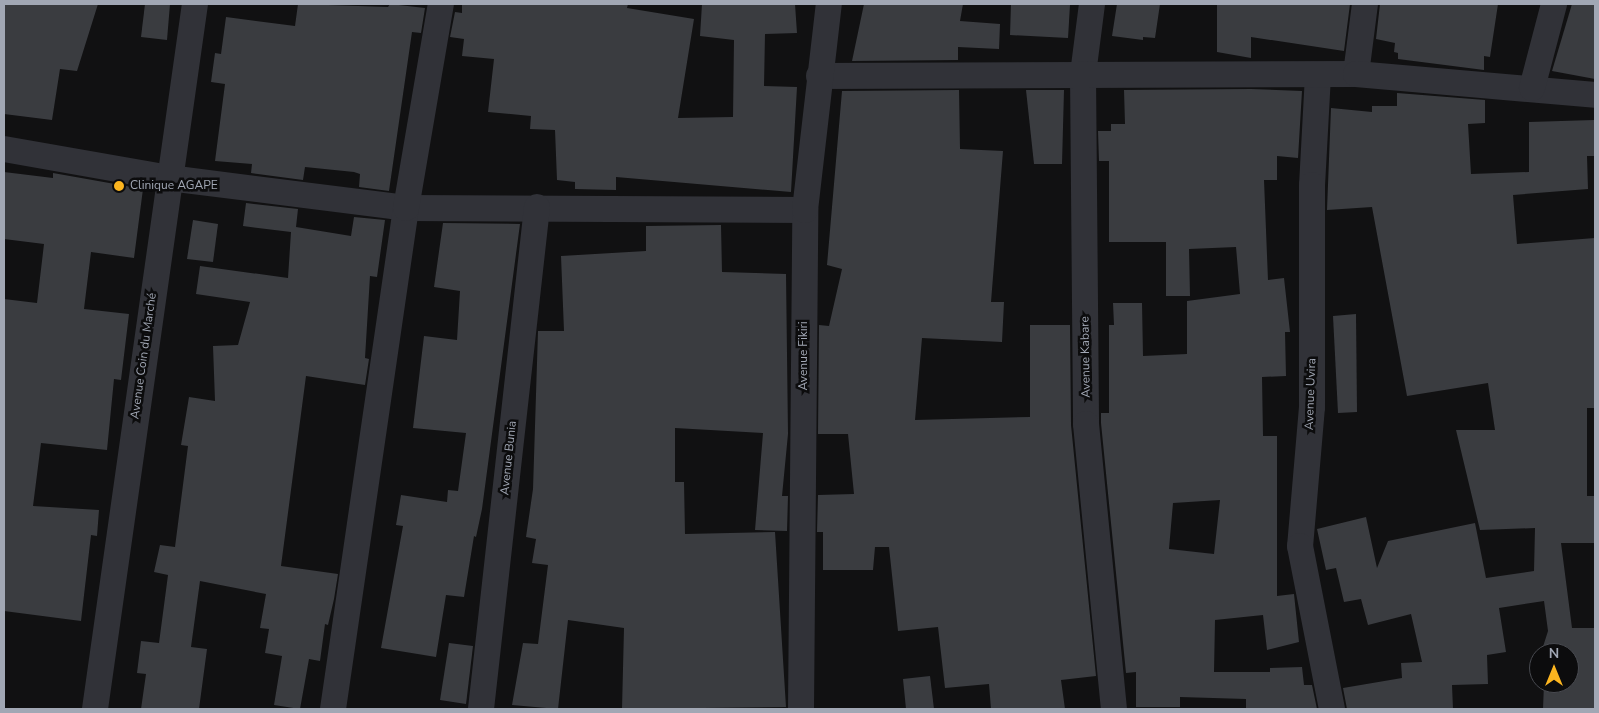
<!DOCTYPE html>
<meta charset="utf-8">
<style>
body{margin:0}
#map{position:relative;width:1599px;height:713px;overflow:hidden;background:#111112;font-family:"Nunito Sans",sans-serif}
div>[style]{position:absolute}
.building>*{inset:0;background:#3a3c40}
.street>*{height:26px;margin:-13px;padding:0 13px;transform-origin:13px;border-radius:13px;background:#313238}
.dots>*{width:14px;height:14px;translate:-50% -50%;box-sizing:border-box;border:2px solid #0c0c0d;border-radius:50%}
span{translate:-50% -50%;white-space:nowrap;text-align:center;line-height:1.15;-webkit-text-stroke:5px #0c0c0d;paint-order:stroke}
.poi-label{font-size:12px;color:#a1a7b4}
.left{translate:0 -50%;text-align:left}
.street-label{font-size:12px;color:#a1a7b4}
.frame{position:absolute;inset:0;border:5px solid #a1a7b4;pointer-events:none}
.north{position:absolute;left:1529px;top:643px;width:50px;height:50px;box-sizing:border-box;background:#0c0c0d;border:1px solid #484a50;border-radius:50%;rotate:0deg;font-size:14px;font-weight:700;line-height:20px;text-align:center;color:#a1a7b4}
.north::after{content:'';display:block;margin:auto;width:18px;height:22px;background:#fcb51f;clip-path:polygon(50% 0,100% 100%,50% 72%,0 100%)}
</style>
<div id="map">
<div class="building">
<div style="clip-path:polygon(4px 4px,98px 4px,77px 71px,60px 69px,52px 120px,4px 114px)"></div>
<div style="clip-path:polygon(145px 4px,170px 4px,167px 40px,141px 37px)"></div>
<div style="clip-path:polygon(298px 4px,388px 7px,390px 4px,425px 8px,421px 33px,412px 32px,389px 191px,359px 187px,360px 174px,354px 172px,305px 167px,303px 180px,251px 173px,252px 164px,215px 161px,225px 84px,211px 82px,215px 53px,221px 54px,226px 17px,295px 26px)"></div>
<div style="clip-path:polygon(462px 4px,628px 4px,627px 8px,694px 19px,678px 118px,733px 117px,734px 40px,700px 36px,702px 4px,795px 4px,797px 33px,765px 34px,764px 86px,797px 87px,791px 192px,616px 177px,616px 190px,575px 189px,575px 182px,557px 180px,555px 130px,530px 129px,531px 116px,488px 112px,494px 59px,462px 56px,464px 39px,450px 37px,455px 12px,462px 13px)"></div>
<div style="clip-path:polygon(864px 4px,963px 4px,960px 21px,1000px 24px,999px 49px,958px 47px,958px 60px,852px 61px)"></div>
<div style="clip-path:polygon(1011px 4px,1070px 5px,1068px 38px,1010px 35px)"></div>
<div style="clip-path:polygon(1117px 4px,1160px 4px,1155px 38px,1143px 37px,1143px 40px,1112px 36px)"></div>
<div style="clip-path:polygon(1217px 4px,1350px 4px,1344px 51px,1251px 37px,1251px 58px,1217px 52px)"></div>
<div style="clip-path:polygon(1380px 4px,1498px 4px,1490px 57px,1484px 56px,1484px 70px,1398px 59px,1398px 53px,1394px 52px,1395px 43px,1376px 39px)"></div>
<div style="clip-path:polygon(1572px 4px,1595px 4px,1595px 79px,1552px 71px)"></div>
<div style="clip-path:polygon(evenodd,1251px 89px,1302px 91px,1298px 158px,1277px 156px,1277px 180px,1264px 180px,1268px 280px,1284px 278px,1290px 332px,1285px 332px,1286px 376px,1262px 377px,1263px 436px,1277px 436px,1277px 596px,1294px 594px,1299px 642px,1267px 650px,1263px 615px,1215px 620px,1214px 672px,1270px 672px,1270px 668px,1302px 667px,1304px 685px,1312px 685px,1317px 709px,1246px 709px,1246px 699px,1180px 697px,1180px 707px,1136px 707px,1136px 672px,1126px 673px,1101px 423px,1101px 413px,1109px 413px,1109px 325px,1114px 325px,1113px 303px,1142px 303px,1143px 356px,1187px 354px,1187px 301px,1240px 294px,1236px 247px,1189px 249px,1190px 296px,1166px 296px,1166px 242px,1109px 242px,1109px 161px,1099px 161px,1098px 131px,1111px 131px,1111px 124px,1125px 124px,1124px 90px,1251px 89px,1220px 500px,1214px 554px,1169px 549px,1173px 503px,1220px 500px)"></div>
<div style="clip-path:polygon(959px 90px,960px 149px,1003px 151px,991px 302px,1004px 302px,1002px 342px,922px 338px,915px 420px,1030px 417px,1030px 325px,1070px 325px,1071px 425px,1096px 676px,1061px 680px,1065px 709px,991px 709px,989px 684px,945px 688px,938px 627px,898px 631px,889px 547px,875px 547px,873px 570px,823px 570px,823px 532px,817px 532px,818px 495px,854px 494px,848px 434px,818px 434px,819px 325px,829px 326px,842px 269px,827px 265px,842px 91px)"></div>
<div style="clip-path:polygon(1026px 90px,1064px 90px,1062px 164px,1034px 164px)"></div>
<div style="clip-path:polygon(1397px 93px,1485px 100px,1485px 123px,1468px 124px,1471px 174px,1529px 172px,1529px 122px,1594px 120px,1594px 156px,1587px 156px,1588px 189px,1513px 195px,1517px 244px,1595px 238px,1595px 408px,1587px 408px,1587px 496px,1595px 496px,1595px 543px,1561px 543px,1572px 628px,1595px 628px,1595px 709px,1543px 709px,1544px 683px,1569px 683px,1569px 653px,1541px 653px,1548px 631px,1544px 601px,1499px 608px,1506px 652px,1487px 655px,1488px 684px,1452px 685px,1453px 709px,1347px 709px,1343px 688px,1402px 678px,1401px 663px,1422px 662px,1411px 614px,1368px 625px,1361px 599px,1344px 602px,1336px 568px,1326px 570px,1317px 529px,1366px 517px,1377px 568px,1388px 541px,1475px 523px,1486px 578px,1534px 571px,1535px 528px,1480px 530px,1456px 430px,1495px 430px,1488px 383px,1407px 396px,1372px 207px,1327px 210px,1331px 108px,1372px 112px,1372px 106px,1397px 106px)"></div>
<div style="clip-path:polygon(4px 172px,53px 178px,53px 173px,143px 189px,134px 258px,91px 252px,84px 309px,129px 314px,121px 380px,114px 379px,107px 450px,41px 443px,33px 506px,99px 510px,97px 536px,91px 535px,81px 621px,4px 611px,4px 299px,37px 303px,44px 244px,4px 239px)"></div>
<div style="clip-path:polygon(246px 203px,298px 209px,296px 227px,351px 236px,354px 217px,385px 220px,377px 277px,370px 276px,365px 358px,369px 359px,365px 385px,306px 376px,281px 566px,338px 574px,334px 599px,328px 625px,325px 624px,320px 661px,309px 659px,300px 709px,274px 705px,282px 656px,265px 653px,269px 629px,260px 628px,266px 594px,200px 581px,191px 647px,207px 649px,199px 709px,141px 709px,146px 674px,137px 673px,141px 641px,159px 643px,168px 575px,154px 572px,160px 545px,175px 547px,188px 446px,181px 445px,189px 397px,215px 401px,213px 346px,238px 345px,250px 302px,196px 294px,200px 266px,288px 278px,291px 232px,243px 226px)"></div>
<div style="clip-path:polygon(193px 220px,218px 224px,213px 262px,187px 259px)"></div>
<div style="clip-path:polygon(443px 223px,520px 224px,482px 509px,476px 537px,474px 536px,464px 597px,446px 595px,436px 657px,381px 648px,403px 526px,396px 525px,401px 495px,447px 502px,448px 490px,458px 491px,466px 433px,413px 428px,424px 336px,457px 340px,460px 291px,434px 287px)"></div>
<div style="clip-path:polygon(721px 225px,722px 272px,786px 274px,788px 434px,782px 496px,788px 496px,787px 531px,755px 530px,763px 433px,675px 428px,675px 482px,684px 482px,685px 534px,775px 532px,786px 707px,622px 709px,624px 628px,568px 620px,558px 709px,512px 705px,523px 643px,538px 644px,548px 565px,532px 563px,536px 539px,526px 537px,533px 489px,538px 331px,564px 331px,561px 256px,646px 251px,646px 226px)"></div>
<div style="clip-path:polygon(1356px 314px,1357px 412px,1338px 413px,1333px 316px)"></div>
<div style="clip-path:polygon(449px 643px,473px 646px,466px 704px,440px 700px)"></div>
<div style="clip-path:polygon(930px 676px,934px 709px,906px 709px,903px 679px)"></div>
</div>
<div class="street">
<div style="left:1092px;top:4px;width:71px;rotate:97.3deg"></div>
<div style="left:1083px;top:74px;width:350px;rotate:89.5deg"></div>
<div style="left:1086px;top:424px;width:286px;rotate:84.4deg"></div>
<div style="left:1356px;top:74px;width:71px;rotate:-82.7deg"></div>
<div style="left:1318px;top:75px;width:110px;rotate:93.1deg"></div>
<div style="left:1312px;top:185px;width:222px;rotate:90deg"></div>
<div style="left:1312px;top:407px;width:140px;rotate:94.9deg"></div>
<div style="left:1300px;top:546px;width:166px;rotate:78.9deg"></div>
<div style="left:819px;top:76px;width:537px;rotate:-0.21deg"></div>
<div style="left:1356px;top:74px;width:240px;rotate:5deg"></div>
<div style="left:1532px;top:88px;width:87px;rotate:-75.3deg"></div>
<div style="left:4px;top:149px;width:168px;rotate:10deg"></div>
<div style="left:169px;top:178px;width:239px;rotate:7.2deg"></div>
<div style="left:406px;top:208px;width:399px;rotate:0.3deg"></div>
<div style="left:95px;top:709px;width:712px;rotate:-81.93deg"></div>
<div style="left:333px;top:709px;width:506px;rotate:-81.71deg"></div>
<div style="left:406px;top:208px;width:207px;rotate:-80.3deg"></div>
<div style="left:481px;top:709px;width:505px;rotate:-83.63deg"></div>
<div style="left:801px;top:709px;width:499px;rotate:-89.5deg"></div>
<div style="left:805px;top:210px;width:207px;rotate:-83.4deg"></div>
</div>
<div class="dots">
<div style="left:119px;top:186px;background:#fcb51f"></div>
</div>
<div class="poi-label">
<span class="left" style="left:130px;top:186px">Clinique AGAPE</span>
</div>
<div class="street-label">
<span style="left:144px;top:356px;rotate:-82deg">Avenue Coin du Marché</span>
<span style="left:804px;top:356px;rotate:-90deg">Avenue Fikiri</span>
<span style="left:1086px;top:357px;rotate:-91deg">Avenue Kabare</span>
<span style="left:1311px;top:394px;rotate:-88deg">Avenue Uvira</span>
<span style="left:509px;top:458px;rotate:-84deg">Avenue Bunia</span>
</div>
<div class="frame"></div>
<div class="north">N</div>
</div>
